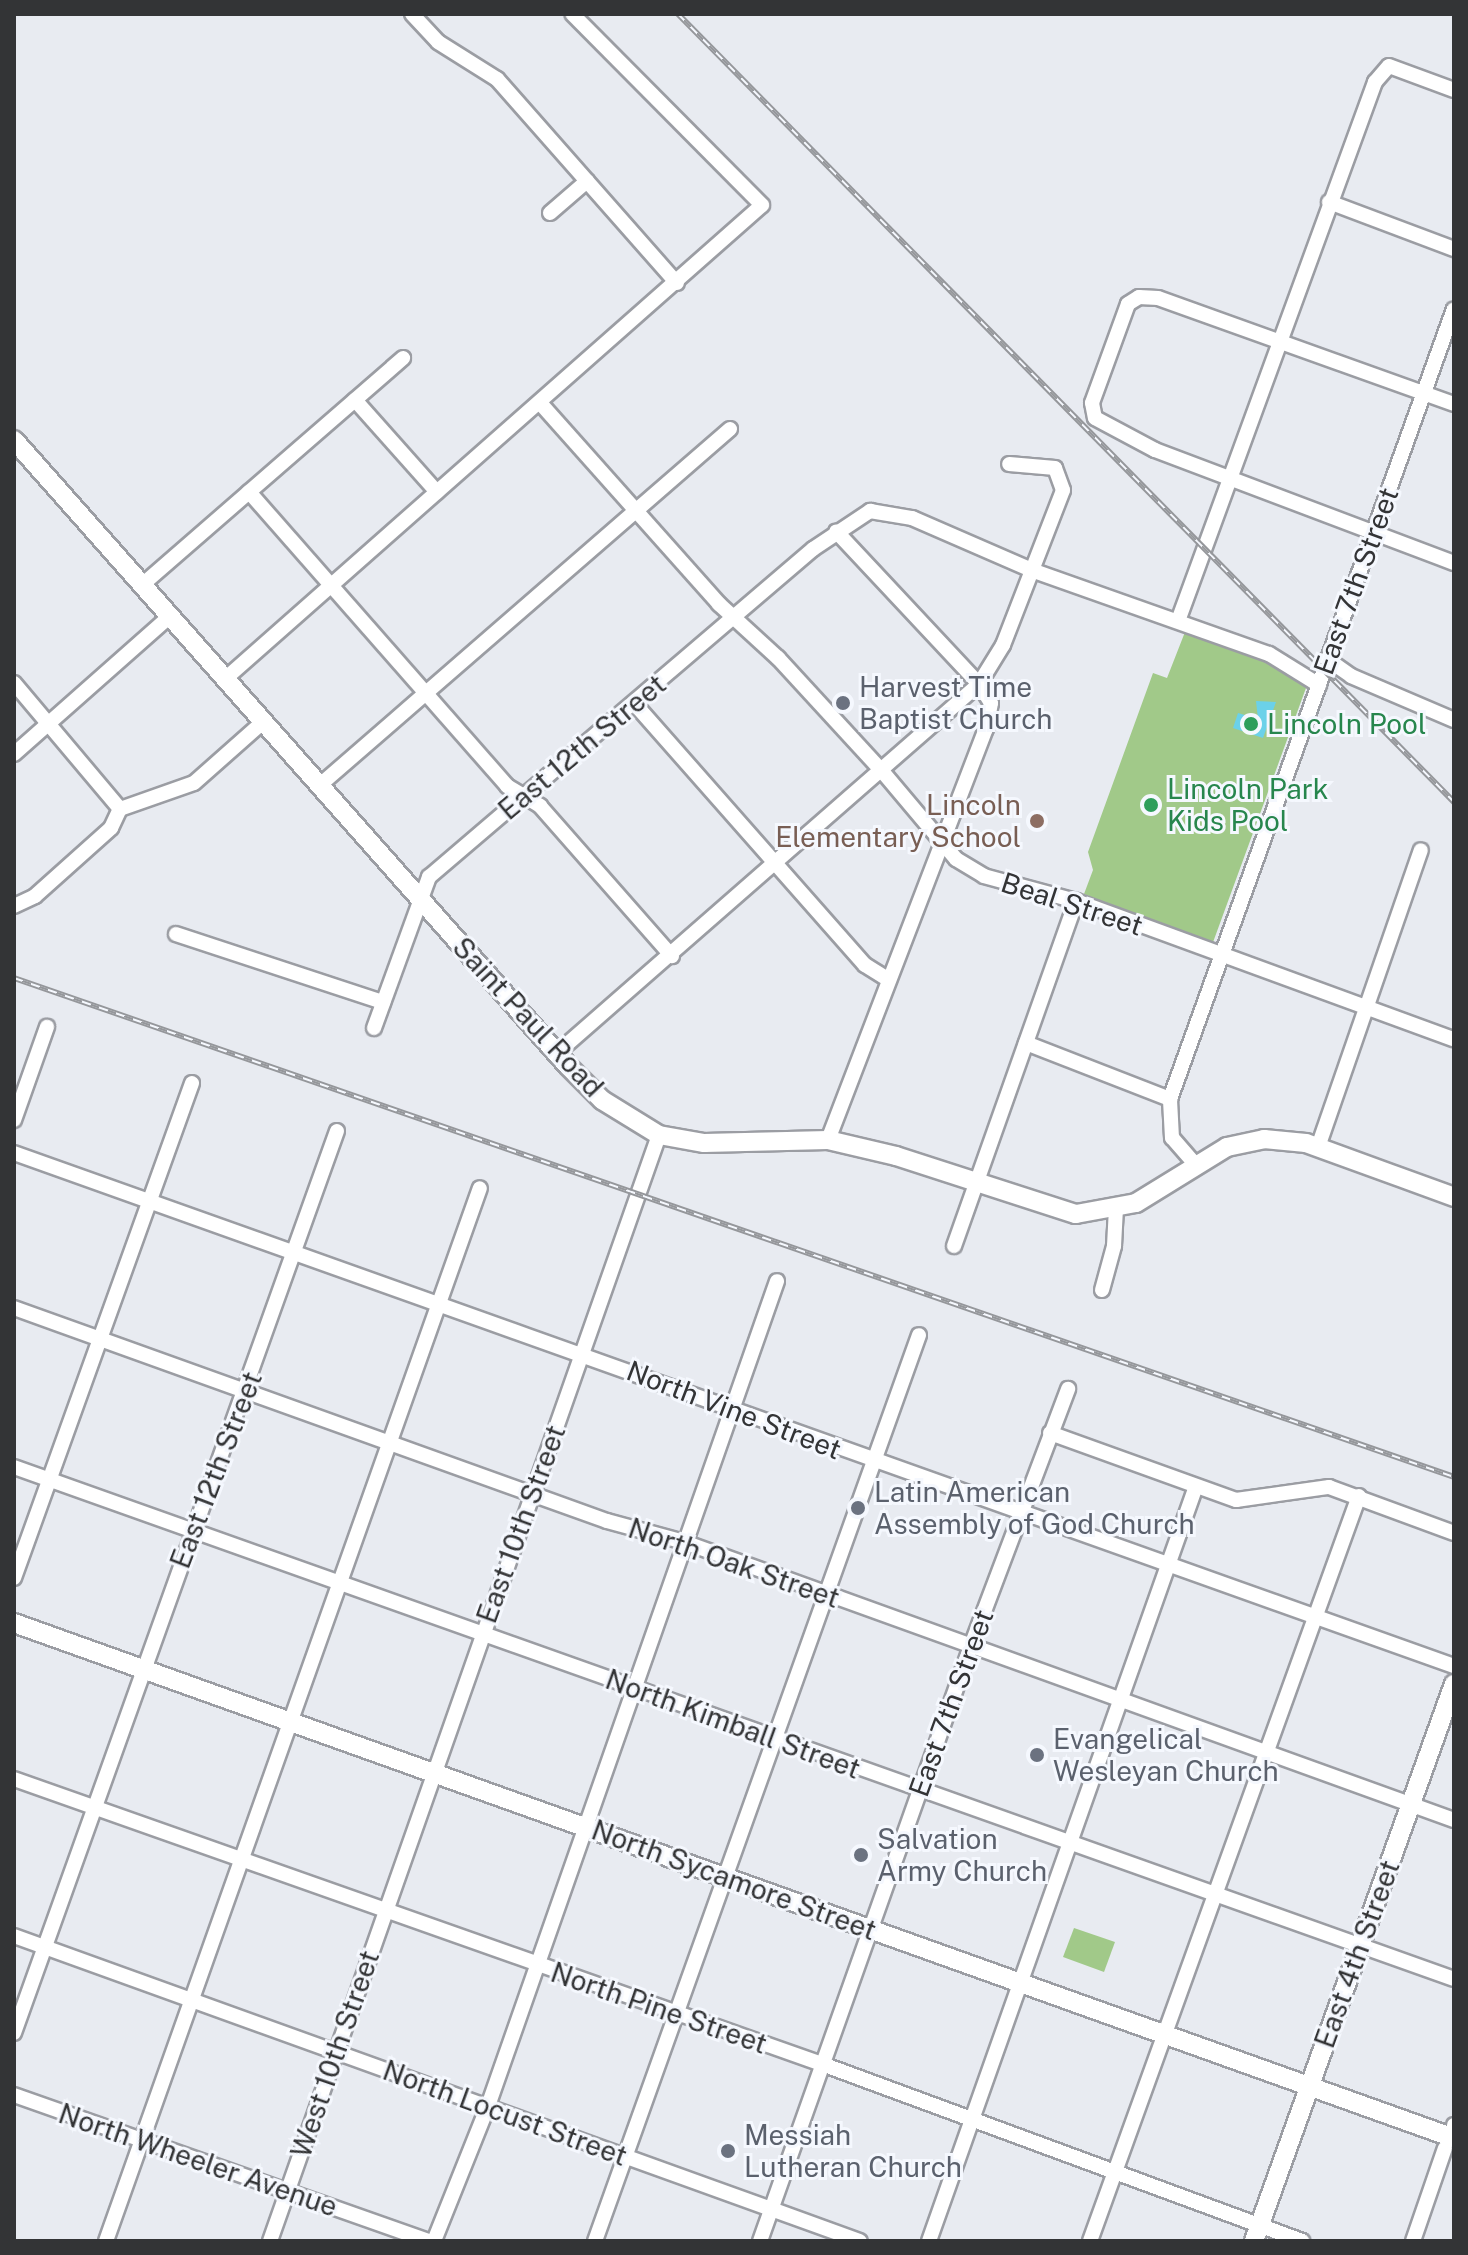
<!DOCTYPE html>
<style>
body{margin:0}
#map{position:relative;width:1468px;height:2255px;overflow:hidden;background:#e8ebf1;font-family:"Public Sans",sans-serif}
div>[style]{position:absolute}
.green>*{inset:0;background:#a1c989}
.water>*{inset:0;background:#6bd1e9}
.roads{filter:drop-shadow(2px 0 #9b9da3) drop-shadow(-2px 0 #9b9da3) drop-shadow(0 2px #9b9da3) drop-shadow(0 -2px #9b9da3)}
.minor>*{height:14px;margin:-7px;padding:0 7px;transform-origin:7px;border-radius:7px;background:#fff}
.major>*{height:18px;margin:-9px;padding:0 9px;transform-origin:9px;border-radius:9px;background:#fff}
.rail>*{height:6px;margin-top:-3px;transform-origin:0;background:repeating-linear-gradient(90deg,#f5f8fe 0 9px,#95979b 0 18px);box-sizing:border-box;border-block:2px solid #95979b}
.dots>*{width:22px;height:22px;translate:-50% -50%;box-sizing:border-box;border:4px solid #f5f8fe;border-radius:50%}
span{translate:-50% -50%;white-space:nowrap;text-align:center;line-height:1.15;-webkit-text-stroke:6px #f5f8fe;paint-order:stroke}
.street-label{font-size:28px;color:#333436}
.worship-label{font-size:28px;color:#5b616d}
.left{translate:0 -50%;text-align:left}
.leisure-label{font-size:28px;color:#27864d}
.education-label{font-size:28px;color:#785e54}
.right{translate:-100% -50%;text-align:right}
.frame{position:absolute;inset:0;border:16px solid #333436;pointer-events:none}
</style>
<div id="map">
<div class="green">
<div style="clip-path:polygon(1185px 632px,1278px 665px,1306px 688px,1212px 945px,1084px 894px,1093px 870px,1088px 852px,1153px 673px,1167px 678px)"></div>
<div style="clip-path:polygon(1074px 1928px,1115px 1942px,1104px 1972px,1063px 1957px)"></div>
</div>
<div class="water">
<div style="clip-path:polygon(1256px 701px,1276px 702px,1263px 738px,1233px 728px,1238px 713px,1258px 719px)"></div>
</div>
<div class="roads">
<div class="minor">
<div style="left:412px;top:14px;width:38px;rotate:47deg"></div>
<div style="left:438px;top:42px;width:70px;rotate:32.1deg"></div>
<div style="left:497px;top:79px;width:272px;rotate:48.6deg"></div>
<div style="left:1329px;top:202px;width:134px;rotate:20.6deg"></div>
<div style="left:550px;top:213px;width:49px;rotate:-40.9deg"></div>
<div style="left:355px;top:400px;width:123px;rotate:48.3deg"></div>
<div style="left:541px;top:404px;width:268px;rotate:48.3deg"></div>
<div style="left:719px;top:604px;width:80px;rotate:42.5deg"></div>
<div style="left:778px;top:658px;width:154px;rotate:47.4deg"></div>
<div style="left:882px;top:771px;width:115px;rotate:49.9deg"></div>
<div style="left:956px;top:859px;width:33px;rotate:31deg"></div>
<div style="left:984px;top:876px;width:95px;rotate:15.2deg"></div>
<div style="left:1076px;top:901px;width:402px;rotate:20.1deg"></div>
<div style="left:1454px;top:404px;width:314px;rotate:-160.3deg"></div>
<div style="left:1158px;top:298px;width:19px;rotate:-177deg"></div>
<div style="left:1139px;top:297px;width:13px;rotate:148deg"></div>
<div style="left:1128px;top:304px;width:105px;rotate:110deg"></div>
<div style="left:1092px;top:403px;width:15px;rotate:79deg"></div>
<div style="left:1095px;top:418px;width:68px;rotate:28.1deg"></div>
<div style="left:1155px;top:450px;width:320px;rotate:20.7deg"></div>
<div style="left:249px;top:492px;width:391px;rotate:48.7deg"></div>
<div style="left:507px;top:786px;width:39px;rotate:31deg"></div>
<div style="left:540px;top:806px;width:200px;rotate:48.7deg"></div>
<div style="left:142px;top:585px;width:346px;rotate:-41deg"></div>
<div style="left:1178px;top:621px;width:574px;rotate:-69.92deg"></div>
<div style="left:1375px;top:82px;width:21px;rotate:-49deg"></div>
<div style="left:1389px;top:66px;width:69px;rotate:20.3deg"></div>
<div style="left:1327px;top:659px;width:29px;rotate:35deg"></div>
<div style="left:1351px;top:676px;width:112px;rotate:23.1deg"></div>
<div style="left:225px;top:679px;width:716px;rotate:-41.43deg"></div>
<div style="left:762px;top:205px;width:269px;rotate:-134.8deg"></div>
<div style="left:14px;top:683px;width:165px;rotate:49.9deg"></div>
<div style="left:634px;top:703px;width:349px;rotate:48.6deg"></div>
<div style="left:865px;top:965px;width:28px;rotate:32deg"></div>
<div style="left:14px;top:754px;width:208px;rotate:-41.5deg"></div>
<div style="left:320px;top:785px;width:543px;rotate:-40.97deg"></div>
<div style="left:120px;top:809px;width:78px;rotate:-19.4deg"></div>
<div style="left:194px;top:783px;width:92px;rotate:-41.5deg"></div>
<div style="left:14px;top:906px;width:23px;rotate:-25deg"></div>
<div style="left:35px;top:896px;width:102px;rotate:-41.8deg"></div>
<div style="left:111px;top:828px;width:21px;rotate:-65deg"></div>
<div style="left:176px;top:934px;width:218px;rotate:18.2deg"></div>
<div style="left:374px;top:1028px;width:161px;rotate:-70deg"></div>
<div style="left:429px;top:877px;width:505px;rotate:-40.5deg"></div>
<div style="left:813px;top:549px;width:69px;rotate:-33.7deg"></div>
<div style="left:870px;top:511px;width:43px;rotate:9.5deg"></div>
<div style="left:912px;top:518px;width:133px;rotate:23.5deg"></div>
<div style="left:1034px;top:571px;width:249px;rotate:19.5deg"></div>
<div style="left:1269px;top:654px;width:59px;rotate:31.8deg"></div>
<div style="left:1026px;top:1043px;width:155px;rotate:21.3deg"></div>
<div style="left:557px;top:1053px;width:561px;rotate:-41.17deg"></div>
<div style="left:979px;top:684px;width:46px;rotate:-58.4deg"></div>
<div style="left:1003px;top:645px;width:166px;rotate:-68.8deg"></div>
<div style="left:1063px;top:490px;width:23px;rotate:-110deg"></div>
<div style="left:1055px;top:468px;width:46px;rotate:-175deg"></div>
<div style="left:14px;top:1120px;width:99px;rotate:-70.5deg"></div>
<div style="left:828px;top:1140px;width:440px;rotate:-69deg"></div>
<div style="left:986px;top:729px;width:26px;rotate:-79deg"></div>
<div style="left:991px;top:703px;width:22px;rotate:-122deg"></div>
<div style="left:979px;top:684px;width:209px;rotate:-133.1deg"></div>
<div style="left:1318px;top:1147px;width:314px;rotate:-70.9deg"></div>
<div style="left:14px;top:1153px;width:1529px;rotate:19.61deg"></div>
<div style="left:1195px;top:1164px;width:35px;rotate:-131deg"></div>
<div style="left:1172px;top:1138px;width:39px;rotate:-93deg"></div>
<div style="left:1170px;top:1099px;width:839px;rotate:-70.23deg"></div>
<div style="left:954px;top:1246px;width:366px;rotate:-70.5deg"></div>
<div style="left:1102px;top:1290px;width:46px;rotate:-74.7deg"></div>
<div style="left:1114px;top:1246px;width:37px;rotate:-87deg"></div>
<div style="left:14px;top:1308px;width:630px;rotate:19.76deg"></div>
<div style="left:607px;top:1521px;width:80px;rotate:15.3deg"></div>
<div style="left:684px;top:1542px;width:819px;rotate:19.85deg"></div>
<div style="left:1050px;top:1433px;width:198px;rotate:19.8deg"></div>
<div style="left:1236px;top:1500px;width:94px;rotate:-8deg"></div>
<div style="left:1329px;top:1487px;width:133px;rotate:20.2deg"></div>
<div style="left:14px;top:1467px;width:1528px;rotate:19.57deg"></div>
<div style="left:14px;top:1578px;width:526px;rotate:-70.22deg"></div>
<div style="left:14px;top:1779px;width:857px;rotate:19.43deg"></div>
<div style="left:822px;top:2064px;width:512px;rotate:20.24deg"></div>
<div style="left:14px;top:1936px;width:899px;rotate:19.83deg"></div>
<div style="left:14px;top:2033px;width:958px;rotate:-70.3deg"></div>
<div style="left:14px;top:2095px;width:439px;rotate:19.4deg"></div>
<div style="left:1454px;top:2127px;width:2px;rotate:-90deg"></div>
<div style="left:106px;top:2241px;width:1117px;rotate:-70.45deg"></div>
<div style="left:270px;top:2241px;width:1172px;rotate:-70.62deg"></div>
<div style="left:434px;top:2241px;width:145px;rotate:-68.2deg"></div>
<div style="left:488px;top:2106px;width:874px;rotate:-70.69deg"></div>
<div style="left:595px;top:2241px;width:962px;rotate:-70.32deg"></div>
<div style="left:760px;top:2241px;width:631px;rotate:-70.47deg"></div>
<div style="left:971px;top:1646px;width:275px;rotate:-69.3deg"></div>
<div style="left:929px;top:2241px;width:798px;rotate:-70.52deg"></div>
<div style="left:1090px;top:2241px;width:792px;rotate:-70.15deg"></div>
<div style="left:1413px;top:2241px;width:98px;rotate:-71deg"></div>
</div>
<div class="major">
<div style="left:14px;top:440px;width:836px;rotate:48.49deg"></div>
<div style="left:568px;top:1066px;width:48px;rotate:45deg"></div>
<div style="left:602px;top:1100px;width:67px;rotate:31.6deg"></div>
<div style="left:659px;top:1135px;width:46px;rotate:10.1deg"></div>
<div style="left:704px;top:1143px;width:124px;rotate:-1.4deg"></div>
<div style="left:828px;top:1140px;width:70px;rotate:13.2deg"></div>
<div style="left:896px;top:1156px;width:189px;rotate:17.9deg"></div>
<div style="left:1076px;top:1214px;width:61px;rotate:-10.4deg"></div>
<div style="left:1136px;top:1203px;width:107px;rotate:-31.6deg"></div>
<div style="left:1227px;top:1147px;width:38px;rotate:-12deg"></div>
<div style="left:1264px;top:1139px;width:42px;rotate:5.4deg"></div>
<div style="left:1306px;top:1143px;width:158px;rotate:20deg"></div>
<div style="left:14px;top:1623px;width:1529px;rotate:19.68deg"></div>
<div style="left:1254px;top:2241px;width:592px;rotate:-70.25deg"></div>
</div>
</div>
<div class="rail">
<div style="left:678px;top:14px;width:1106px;rotate:45.44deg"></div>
<div style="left:14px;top:978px;width:1524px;rotate:19.11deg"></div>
</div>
<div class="dots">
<div style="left:843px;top:703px;background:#6b7280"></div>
<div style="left:1251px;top:724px;background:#2e9e5b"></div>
<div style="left:1151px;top:805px;background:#2e9e5b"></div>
<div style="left:1037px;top:821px;background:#8d6e63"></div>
<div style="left:858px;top:1508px;background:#6b7280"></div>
<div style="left:1037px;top:1755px;background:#6b7280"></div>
<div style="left:861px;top:1855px;background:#6b7280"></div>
<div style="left:728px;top:2151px;background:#6b7280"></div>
</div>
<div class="street-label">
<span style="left:1356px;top:581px;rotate:-70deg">East 7th Street</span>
<span style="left:582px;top:747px;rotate:-40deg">East 12th Street</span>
<span style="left:1072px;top:904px;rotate:18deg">Beal Street</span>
<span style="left:528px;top:1017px;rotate:47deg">Saint Paul Road</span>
<span style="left:734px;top:1410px;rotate:21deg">North Vine Street</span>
<span style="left:216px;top:1470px;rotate:-69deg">East 12th Street</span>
<span style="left:521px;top:1524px;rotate:-70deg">East 10th Street</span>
<span style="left:734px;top:1563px;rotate:19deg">North Oak Street</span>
<span style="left:951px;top:1703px;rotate:-70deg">East 7th Street</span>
<span style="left:733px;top:1724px;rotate:20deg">North Kimball Street</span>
<span style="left:734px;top:1880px;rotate:20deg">North Sycamore Street</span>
<span style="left:1357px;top:1954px;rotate:-70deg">East 4th Street</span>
<span style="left:659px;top:2008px;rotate:19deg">North Pine Street</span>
<span style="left:335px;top:2054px;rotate:-71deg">West 10th Street</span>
<span style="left:505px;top:2113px;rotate:20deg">North Locust Street</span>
<span style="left:198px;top:2160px;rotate:19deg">North Wheeler Avenue</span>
</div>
<div class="worship-label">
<span class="left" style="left:859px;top:703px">Harvest Time<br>Baptist Church</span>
<span class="left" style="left:874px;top:1508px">Latin American<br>Assembly of God Church</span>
<span class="left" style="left:1053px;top:1755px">Evangelical<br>Wesleyan Church</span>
<span class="left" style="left:877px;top:1855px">Salvation<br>Army Church</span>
<span class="left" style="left:744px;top:2151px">Messiah<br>Lutheran Church</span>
</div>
<div class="leisure-label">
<span class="left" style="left:1267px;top:724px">Lincoln Pool</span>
<span class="left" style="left:1167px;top:805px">Lincoln Park<br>Kids Pool</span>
</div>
<div class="education-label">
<span class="right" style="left:1021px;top:821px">Lincoln<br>Elementary School</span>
</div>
<div class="frame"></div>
</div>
